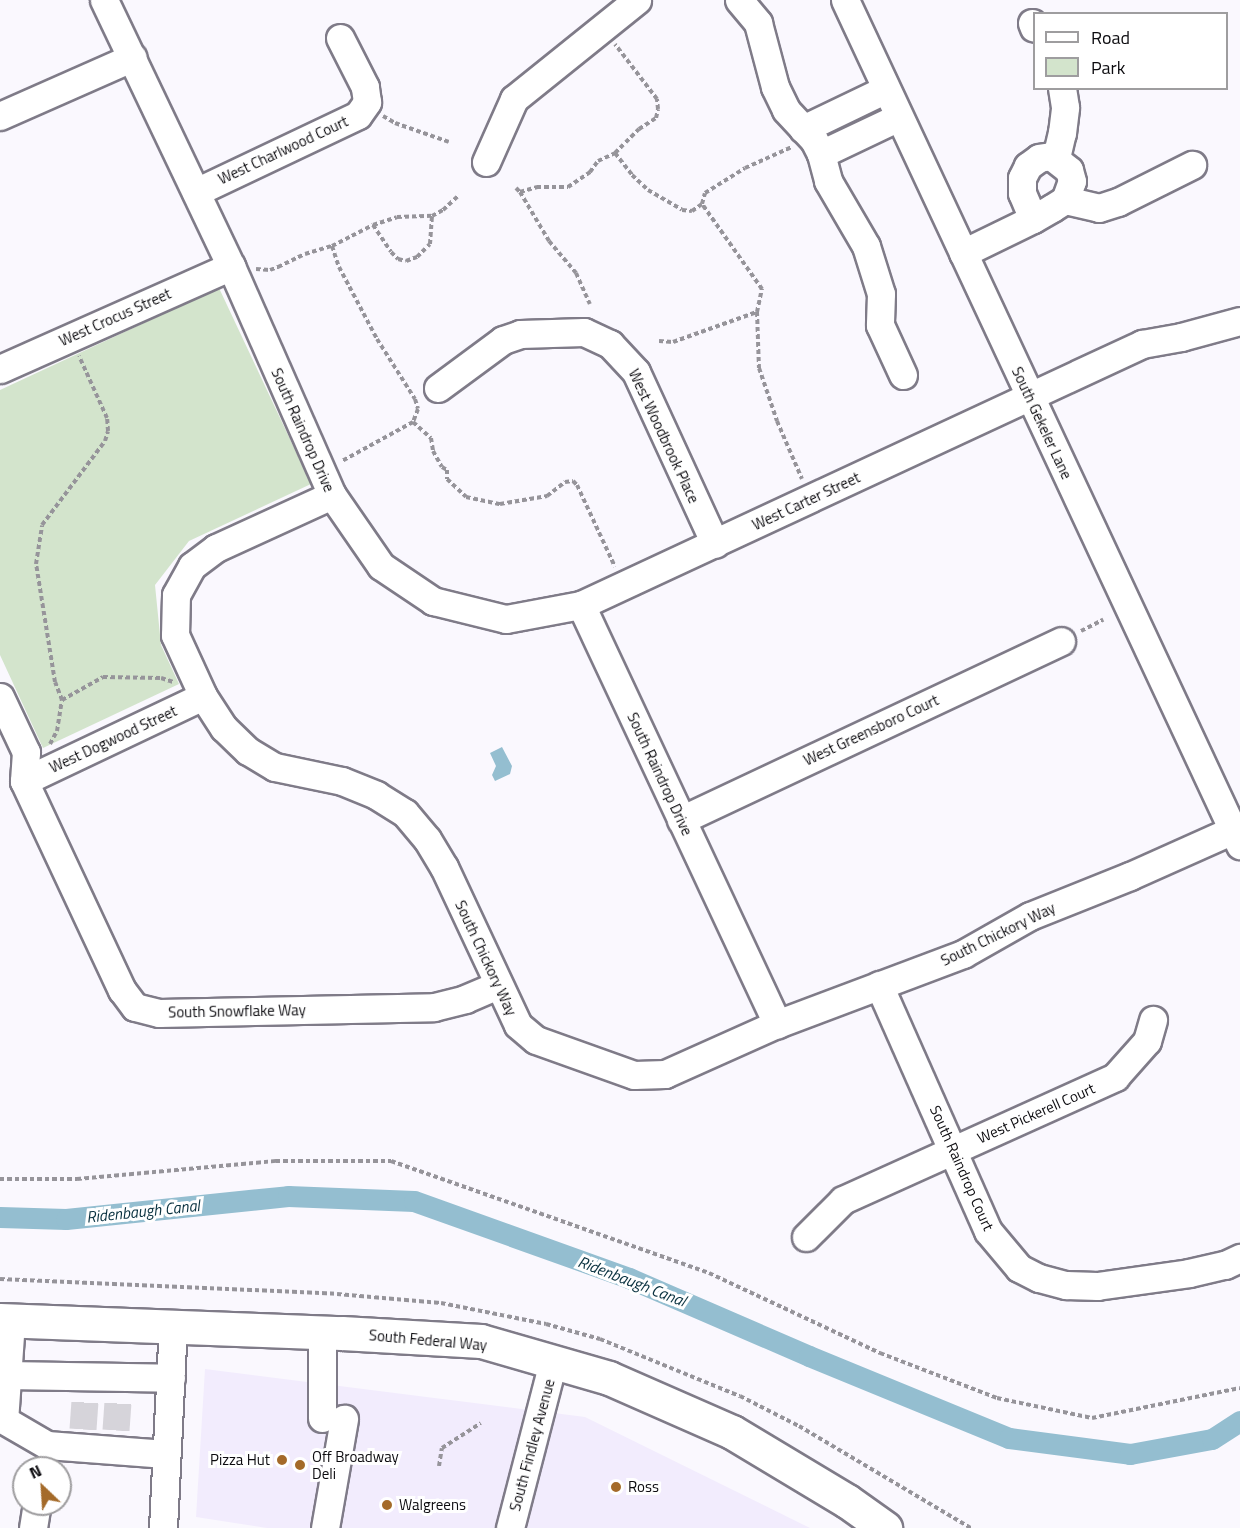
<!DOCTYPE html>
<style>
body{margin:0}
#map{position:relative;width:1240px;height:1528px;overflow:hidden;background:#faf8fe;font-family:"Titillium Web",sans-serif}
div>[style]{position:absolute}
.commercial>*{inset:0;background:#f2ecfd}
.green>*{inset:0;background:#d3e4cc}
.water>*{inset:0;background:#94bed0}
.canal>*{height:21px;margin:-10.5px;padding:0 10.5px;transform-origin:10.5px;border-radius:10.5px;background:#94bed0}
.minor-tunnel>*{height:27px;margin-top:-13.5px;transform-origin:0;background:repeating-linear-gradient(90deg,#d6d4da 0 27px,transparent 0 41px)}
.path>*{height:4px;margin-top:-2px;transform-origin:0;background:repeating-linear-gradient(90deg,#96949a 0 4.5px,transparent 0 7.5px)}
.roads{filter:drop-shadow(2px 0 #7f7b88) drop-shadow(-2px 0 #7f7b88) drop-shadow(0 2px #7f7b88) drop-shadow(0 -2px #7f7b88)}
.minor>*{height:27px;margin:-13.5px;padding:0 13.5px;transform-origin:13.5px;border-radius:13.5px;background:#fff}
.major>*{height:33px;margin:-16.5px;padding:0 16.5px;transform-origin:16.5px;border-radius:16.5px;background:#fff}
.dots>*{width:16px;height:16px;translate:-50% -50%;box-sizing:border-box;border:3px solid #fff;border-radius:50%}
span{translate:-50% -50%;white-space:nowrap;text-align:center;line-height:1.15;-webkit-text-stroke:6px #fff;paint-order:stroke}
.street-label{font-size:15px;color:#0c0b0f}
.poi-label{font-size:15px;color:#0c0b0f}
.left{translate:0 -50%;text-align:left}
.right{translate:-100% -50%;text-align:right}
.water-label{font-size:16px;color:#09313f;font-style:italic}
.legend{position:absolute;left:1033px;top:12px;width:195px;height:78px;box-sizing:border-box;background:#fff;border:2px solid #9e9d9f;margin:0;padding:8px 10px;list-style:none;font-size:18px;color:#0c0b0f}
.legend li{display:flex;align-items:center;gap:12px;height:30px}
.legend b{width:30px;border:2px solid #9e9d9f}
.north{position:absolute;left:12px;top:1456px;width:60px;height:60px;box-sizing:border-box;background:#fff;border:2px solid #9e9d9f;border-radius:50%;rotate:335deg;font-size:16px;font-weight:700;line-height:24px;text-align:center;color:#0c0b0f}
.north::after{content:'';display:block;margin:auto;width:21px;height:27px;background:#a46a29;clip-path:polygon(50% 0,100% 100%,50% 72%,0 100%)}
</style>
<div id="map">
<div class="commercial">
<div style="clip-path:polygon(205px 1369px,585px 1417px,810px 1528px,267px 1528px,196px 1517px)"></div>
</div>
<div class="green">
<div style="clip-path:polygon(219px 288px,311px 484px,189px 541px,155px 585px,161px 645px,179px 684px,43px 748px,0 655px,0 390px)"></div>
</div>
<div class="water">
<div style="clip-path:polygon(502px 747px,512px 766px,510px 774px,495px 781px,492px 775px,496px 766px,490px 753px)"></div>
</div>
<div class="canal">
<div style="left:0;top:1217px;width:66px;rotate:1.7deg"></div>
<div style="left:66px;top:1219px;width:223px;rotate:-5.9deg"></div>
<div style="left:288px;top:1196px;width:126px;rotate:2.3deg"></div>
<div style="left:414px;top:1201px;width:228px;rotate:19.7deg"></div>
<div style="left:629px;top:1278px;width:196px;rotate:23.4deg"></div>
<div style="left:809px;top:1356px;width:216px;rotate:22.3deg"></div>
<div style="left:1009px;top:1438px;width:122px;rotate:7.5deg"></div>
<div style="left:1130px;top:1454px;width:83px;rotate:-10.4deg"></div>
<div style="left:1212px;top:1439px;width:33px;rotate:-33deg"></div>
</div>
<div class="minor-tunnel">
<div style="left:83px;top:1429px;width:29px;rotate:-86deg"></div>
<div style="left:116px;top:1430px;width:29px;rotate:-86deg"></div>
</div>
<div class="path">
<div style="left:383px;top:116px;width:14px;rotate:30deg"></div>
<div style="left:395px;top:123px;width:57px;rotate:19.4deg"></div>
<div style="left:615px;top:153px;width:28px;rotate:52deg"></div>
<div style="left:632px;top:175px;width:22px;rotate:43deg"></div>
<div style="left:648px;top:190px;width:39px;rotate:30deg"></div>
<div style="left:682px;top:210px;width:10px;rotate:6deg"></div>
<div style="left:692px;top:211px;width:12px;rotate:-35deg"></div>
<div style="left:516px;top:188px;width:6px;rotate:45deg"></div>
<div style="left:520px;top:192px;width:18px;rotate:-16deg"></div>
<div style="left:537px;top:187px;width:31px"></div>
<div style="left:568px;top:187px;width:27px;rotate:-34deg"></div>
<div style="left:590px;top:172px;width:14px;rotate:-54deg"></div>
<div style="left:598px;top:161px;width:19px;rotate:-25deg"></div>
<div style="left:615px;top:153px;width:34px;rotate:-45deg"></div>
<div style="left:639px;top:129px;width:20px;rotate:-33deg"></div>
<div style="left:656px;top:118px;width:9px;rotate:-77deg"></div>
<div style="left:658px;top:109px;width:10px;rotate:-96deg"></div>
<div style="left:657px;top:99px;width:69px;rotate:-127.4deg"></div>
<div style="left:520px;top:192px;width:57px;rotate:59.4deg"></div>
<div style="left:549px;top:241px;width:42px;rotate:49.8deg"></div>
<div style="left:576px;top:273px;width:34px;rotate:66deg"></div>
<div style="left:373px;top:225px;width:32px;rotate:56deg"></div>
<div style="left:391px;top:252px;width:10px;rotate:45deg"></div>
<div style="left:398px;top:259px;width:8px;rotate:14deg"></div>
<div style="left:406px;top:261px;width:12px;rotate:-20deg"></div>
<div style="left:417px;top:257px;width:18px;rotate:-45deg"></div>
<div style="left:430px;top:244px;width:28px;rotate:-86deg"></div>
<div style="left:332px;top:246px;width:22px;rotate:72deg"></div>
<div style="left:339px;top:267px;width:81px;rotate:62.2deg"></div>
<div style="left:377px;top:339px;width:71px;rotate:57.7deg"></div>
<div style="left:415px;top:399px;width:10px;rotate:73deg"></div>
<div style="left:418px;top:409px;width:14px;rotate:111deg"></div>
<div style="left:413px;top:422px;width:81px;rotate:151.2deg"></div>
<div style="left:256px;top:269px;width:14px;rotate:4deg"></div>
<div style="left:270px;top:270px;width:9px;rotate:-21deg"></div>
<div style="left:278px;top:267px;width:30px;rotate:-26deg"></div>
<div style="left:305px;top:254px;width:28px;rotate:-17deg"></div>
<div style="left:332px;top:246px;width:46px;rotate:-27.1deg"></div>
<div style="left:373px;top:225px;width:25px;rotate:-18deg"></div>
<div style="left:397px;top:217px;width:35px;rotate:-2deg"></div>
<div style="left:432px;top:216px;width:13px;rotate:-29deg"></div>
<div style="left:443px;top:210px;width:22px;rotate:-43deg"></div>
<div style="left:757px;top:312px;width:56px;rotate:88deg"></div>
<div style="left:759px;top:368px;width:56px;rotate:71.2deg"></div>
<div style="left:777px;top:421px;width:63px;rotate:66.7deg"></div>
<div style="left:659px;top:341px;width:14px;rotate:4deg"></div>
<div style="left:673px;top:342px;width:89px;rotate:-19.7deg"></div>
<div style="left:757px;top:312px;width:24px;rotate:-78deg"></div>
<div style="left:762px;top:289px;width:104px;rotate:-125.2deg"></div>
<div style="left:702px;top:204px;width:11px;rotate:-75deg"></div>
<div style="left:705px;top:193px;width:47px;rotate:-32deg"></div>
<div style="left:745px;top:168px;width:51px;rotate:-24.1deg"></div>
<div style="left:413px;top:422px;width:24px;rotate:42deg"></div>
<div style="left:431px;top:438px;width:13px;rotate:81deg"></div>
<div style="left:433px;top:451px;width:18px;rotate:61deg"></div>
<div style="left:442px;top:467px;width:6px;rotate:31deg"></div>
<div style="left:447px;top:470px;width:9px;rotate:90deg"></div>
<div style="left:447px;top:479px;width:26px;rotate:43deg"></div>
<div style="left:466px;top:497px;width:35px;rotate:12deg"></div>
<div style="left:500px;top:504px;width:48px;rotate:-9.7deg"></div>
<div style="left:547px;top:496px;width:23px;rotate:-38deg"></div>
<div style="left:565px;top:482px;width:8px;rotate:-7deg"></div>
<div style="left:573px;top:481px;width:6px;rotate:45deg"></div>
<div style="left:577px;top:485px;width:90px;rotate:65.1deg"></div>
<div style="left:1081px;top:631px;width:25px;rotate:-27deg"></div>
<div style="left:62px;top:700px;width:47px;rotate:-29.3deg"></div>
<div style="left:103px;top:677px;width:58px;rotate:1deg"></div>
<div style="left:161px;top:678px;width:13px;rotate:18deg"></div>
<div style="left:50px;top:744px;width:15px;rotate:-62deg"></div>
<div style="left:57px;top:731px;width:31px;rotate:-81deg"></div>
<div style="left:62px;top:700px;width:19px;rotate:-111deg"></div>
<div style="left:55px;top:682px;width:120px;rotate:-99.1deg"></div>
<div style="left:36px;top:564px;width:39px;rotate:-81deg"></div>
<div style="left:42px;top:525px;width:105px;rotate:-53.1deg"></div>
<div style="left:105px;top:441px;width:10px;rotate:-73deg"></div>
<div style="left:108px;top:431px;width:13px;rotate:-94deg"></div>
<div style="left:107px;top:418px;width:68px;rotate:-114.3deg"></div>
<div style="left:0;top:1179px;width:77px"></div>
<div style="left:77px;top:1179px;width:200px;rotate:-5.2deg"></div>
<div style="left:276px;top:1161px;width:115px"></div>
<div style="left:391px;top:1161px;width:337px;rotate:19.4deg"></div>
<div style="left:709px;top:1273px;width:189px;rotate:25.1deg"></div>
<div style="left:880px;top:1353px;width:125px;rotate:21deg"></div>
<div style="left:997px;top:1398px;width:97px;rotate:11.9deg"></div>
<div style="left:1092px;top:1418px;width:151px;rotate:-11.5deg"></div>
<div style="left:0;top:1279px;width:337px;rotate:2.5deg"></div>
<div style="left:337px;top:1294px;width:104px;rotate:4.9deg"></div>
<div style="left:441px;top:1303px;width:107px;rotate:11.3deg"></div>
<div style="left:546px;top:1324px;width:56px;rotate:15.5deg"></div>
<div style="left:600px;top:1339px;width:151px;rotate:22.2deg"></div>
<div style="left:740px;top:1396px;width:66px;rotate:27deg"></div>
<div style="left:799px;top:1426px;width:200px;rotate:30.7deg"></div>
<div style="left:439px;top:1466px;width:18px;rotate:-81deg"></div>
<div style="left:442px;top:1448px;width:46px;rotate:-32.7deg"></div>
</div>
<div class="roads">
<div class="minor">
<div style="left:104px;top:0;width:295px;rotate:64.5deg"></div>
<div style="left:231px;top:266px;width:250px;rotate:66.2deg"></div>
<div style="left:332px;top:495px;width:86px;rotate:55.4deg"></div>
<div style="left:381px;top:566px;width:63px;rotate:33.9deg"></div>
<div style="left:433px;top:601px;width:75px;rotate:13.9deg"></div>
<div style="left:506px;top:619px;width:76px;rotate:-10.6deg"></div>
<div style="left:581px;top:605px;width:463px;rotate:64.9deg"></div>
<div style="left:739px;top:0;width:30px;rotate:50deg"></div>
<div style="left:758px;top:23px;width:66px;rotate:75.1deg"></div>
<div style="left:775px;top:87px;width:25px;rotate:64deg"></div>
<div style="left:786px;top:110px;width:41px;rotate:47deg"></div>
<div style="left:814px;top:140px;width:16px;rotate:63deg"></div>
<div style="left:821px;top:154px;width:28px;rotate:75deg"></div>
<div style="left:828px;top:181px;width:75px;rotate:59.7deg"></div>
<div style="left:866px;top:246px;width:50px;rotate:72.6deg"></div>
<div style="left:881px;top:294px;width:31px;rotate:92deg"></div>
<div style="left:880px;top:325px;width:55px;rotate:65.3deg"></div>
<div style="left:845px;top:0;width:933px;rotate:64.95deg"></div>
<div style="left:1032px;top:23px;width:5px;rotate:68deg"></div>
<div style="left:0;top:116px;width:145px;rotate:-23.9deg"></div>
<div style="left:803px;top:129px;width:92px;rotate:-25.7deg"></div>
<div style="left:821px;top:154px;width:86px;rotate:-25.4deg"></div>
<div style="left:1056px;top:158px;width:26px;rotate:-77deg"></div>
<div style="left:1062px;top:133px;width:26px;rotate:-83deg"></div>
<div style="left:1065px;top:107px;width:19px;rotate:-99deg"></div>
<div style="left:486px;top:162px;width:69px;rotate:-66deg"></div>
<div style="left:514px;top:99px;width:158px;rotate:-38.8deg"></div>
<div style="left:196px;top:192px;width:179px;rotate:-25.4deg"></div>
<div style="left:358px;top:115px;width:16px;rotate:-55deg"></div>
<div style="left:367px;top:102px;width:15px;rotate:-98deg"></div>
<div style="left:365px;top:87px;width:55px;rotate:-117deg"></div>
<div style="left:1065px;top:200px;width:35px;rotate:13deg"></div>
<div style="left:1099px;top:208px;width:20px;rotate:-18deg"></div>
<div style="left:1118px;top:202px;width:83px;rotate:-26.6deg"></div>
<div style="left:963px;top:253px;width:78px;rotate:-25.9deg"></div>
<div style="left:1033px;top:219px;width:22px;rotate:-30deg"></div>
<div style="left:1052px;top:208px;width:15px;rotate:-32deg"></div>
<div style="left:1065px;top:200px;width:20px;rotate:-70deg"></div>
<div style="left:1072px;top:181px;width:11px;rotate:-105deg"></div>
<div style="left:1069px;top:170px;width:23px;rotate:-142deg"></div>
<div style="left:1051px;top:156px;width:12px;rotate:171deg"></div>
<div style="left:1039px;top:158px;width:14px;rotate:144deg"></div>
<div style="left:1028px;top:166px;width:13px;rotate:117deg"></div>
<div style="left:1022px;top:178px;width:15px;rotate:90deg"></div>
<div style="left:1022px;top:193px;width:28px;rotate:67deg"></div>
<div style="left:0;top:369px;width:253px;rotate:-24deg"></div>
<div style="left:438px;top:388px;width:81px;rotate:-36.4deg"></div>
<div style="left:503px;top:340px;width:18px;rotate:-19deg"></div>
<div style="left:520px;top:334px;width:64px;rotate:-1.8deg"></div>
<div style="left:584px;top:332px;width:29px;rotate:25deg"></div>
<div style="left:610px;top:344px;width:38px;rotate:47deg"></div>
<div style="left:636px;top:372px;width:189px;rotate:65.3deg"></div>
<div style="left:332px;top:495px;width:128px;rotate:155.4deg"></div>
<div style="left:216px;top:548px;width:30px;rotate:143deg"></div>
<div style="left:192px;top:566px;width:33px;rotate:119deg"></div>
<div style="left:176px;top:595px;width:40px;rotate:91.4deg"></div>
<div style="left:175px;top:635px;width:67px;rotate:65.3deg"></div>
<div style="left:203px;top:696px;width:38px;rotate:57deg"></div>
<div style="left:224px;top:728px;width:33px;rotate:44deg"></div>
<div style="left:248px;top:751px;width:31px;rotate:31deg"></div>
<div style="left:275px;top:767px;width:68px;rotate:11.8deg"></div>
<div style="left:342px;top:781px;width:37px;rotate:22deg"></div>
<div style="left:376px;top:795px;width:34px;rotate:32deg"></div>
<div style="left:405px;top:813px;width:34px;rotate:50deg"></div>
<div style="left:427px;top:839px;width:33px;rotate:59deg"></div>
<div style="left:444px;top:867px;width:174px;rotate:64.9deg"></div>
<div style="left:518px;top:1025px;width:23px;rotate:40deg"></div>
<div style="left:536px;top:1040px;width:104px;rotate:19.7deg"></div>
<div style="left:634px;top:1075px;width:31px;rotate:-2deg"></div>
<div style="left:665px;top:1074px;width:123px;rotate:-24.1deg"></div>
<div style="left:777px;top:1024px;width:199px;rotate:-20.6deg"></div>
<div style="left:963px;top:954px;width:77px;rotate:-29.6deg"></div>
<div style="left:1030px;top:916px;width:108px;rotate:-21.8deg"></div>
<div style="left:1130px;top:876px;width:113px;rotate:-24.1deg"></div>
<div style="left:581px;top:605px;width:619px;rotate:-24.95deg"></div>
<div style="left:1142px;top:344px;width:40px;rotate:-10deg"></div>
<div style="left:1181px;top:337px;width:61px;rotate:-15.2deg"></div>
<div style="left:0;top:697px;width:61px;rotate:64.7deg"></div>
<div style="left:26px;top:752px;width:29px;rotate:94deg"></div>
<div style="left:24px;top:781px;width:231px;rotate:64.9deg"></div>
<div style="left:122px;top:990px;width:21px;rotate:53deg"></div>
<div style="left:135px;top:1007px;width:25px;rotate:14deg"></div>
<div style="left:159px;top:1013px;width:275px;rotate:-1.2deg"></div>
<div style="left:434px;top:1007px;width:32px;rotate:-14deg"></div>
<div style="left:465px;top:999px;width:36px;rotate:-23deg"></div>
<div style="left:24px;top:781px;width:198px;rotate:-25.4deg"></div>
<div style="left:681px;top:820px;width:420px;rotate:-25.2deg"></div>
<div style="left:879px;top:985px;width:269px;rotate:66.1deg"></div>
<div style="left:988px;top:1231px;width:48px;rotate:50deg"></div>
<div style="left:1019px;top:1268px;width:22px;rotate:27deg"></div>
<div style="left:1039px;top:1278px;width:28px;rotate:15deg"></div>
<div style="left:1066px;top:1285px;width:31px;rotate:2deg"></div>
<div style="left:1097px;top:1286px;width:93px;rotate:-8deg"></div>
<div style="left:1189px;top:1273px;width:37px;rotate:-13deg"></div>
<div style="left:1225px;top:1265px;width:17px;rotate:-25deg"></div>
<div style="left:806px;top:1237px;width:52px;rotate:-45deg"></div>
<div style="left:843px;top:1200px;width:299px;rotate:-24.3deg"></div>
<div style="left:1115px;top:1077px;width:48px;rotate:-48.4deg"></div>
<div style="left:1147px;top:1041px;width:22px;rotate:-74deg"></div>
<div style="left:11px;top:1321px;width:99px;rotate:94deg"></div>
<div style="left:4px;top:1420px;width:50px;rotate:30.2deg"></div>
<div style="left:47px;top:1445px;width:119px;rotate:4.3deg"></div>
<div style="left:7px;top:1375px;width:164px;rotate:1deg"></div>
<div style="left:322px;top:1418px;width:86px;rotate:-90deg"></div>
<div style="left:33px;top:1528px;width:24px;rotate:-81deg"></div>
<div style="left:163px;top:1528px;width:202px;rotate:-87.2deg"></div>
<div style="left:325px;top:1528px;width:111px;rotate:-80.1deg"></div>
<div style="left:510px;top:1528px;width:171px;rotate:-75.5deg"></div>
</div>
<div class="major">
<div style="left:0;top:1320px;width:342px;rotate:2.2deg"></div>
<div style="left:342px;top:1333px;width:139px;rotate:3.3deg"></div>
<div style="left:481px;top:1341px;width:133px;rotate:16.1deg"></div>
<div style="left:609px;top:1378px;width:134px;rotate:23.7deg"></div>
<div style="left:732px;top:1432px;width:134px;rotate:31deg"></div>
<div style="left:847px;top:1501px;width:47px;rotate:35.4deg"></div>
</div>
</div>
<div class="dots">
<div style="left:282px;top:1460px;background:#a46a29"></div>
<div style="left:300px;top:1465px;background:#a46a29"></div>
<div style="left:616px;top:1487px;background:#a46a29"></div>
<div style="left:387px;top:1505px;background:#a46a29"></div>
</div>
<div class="street-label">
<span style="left:283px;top:150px;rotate:-25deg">West Charlwood Court</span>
<span style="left:115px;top:317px;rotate:-24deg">West Crocus Street</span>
<span style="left:1042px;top:423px;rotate:65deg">South Gekeler Lane</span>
<span style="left:303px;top:430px;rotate:66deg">South Raindrop Drive</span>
<span style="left:664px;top:436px;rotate:65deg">West Woodbrook Place</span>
<span style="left:806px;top:501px;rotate:-25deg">West Carter Street</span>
<span style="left:871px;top:730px;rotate:-25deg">West Greensboro Court</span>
<span style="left:113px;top:739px;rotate:-25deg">West Dogwood Street</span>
<span style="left:660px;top:774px;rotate:65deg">South Raindrop Drive</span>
<span style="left:998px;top:934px;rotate:-26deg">South Chickory Way</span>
<span style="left:486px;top:958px;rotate:65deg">South Chickory Way</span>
<span style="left:237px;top:1011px;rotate:-1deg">South Snowflake Way</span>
<span style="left:1036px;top:1113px;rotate:-24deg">West Pickerell Court</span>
<span style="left:962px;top:1168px;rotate:66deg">South Raindrop Court</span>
<span style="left:428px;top:1340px;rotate:5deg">South Federal Way</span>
<span style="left:532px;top:1445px;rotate:-75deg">South Findley Avenue</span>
</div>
<div class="poi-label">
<span class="left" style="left:312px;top:1465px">Off Broadway<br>Deli</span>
<span class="right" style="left:270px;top:1460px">Pizza Hut</span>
<span class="left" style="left:628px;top:1487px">Ross</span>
<span class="left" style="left:399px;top:1505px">Walgreens</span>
</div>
<div class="water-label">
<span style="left:143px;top:1211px;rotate:-6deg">Ridenbaugh Canal</span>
<span style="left:632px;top:1281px;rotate:21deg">Ridenbaugh Canal</span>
</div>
<ul class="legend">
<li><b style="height:8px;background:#fff"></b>Road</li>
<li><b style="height:16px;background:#d3e4cc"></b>Park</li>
</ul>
<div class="north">N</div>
</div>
